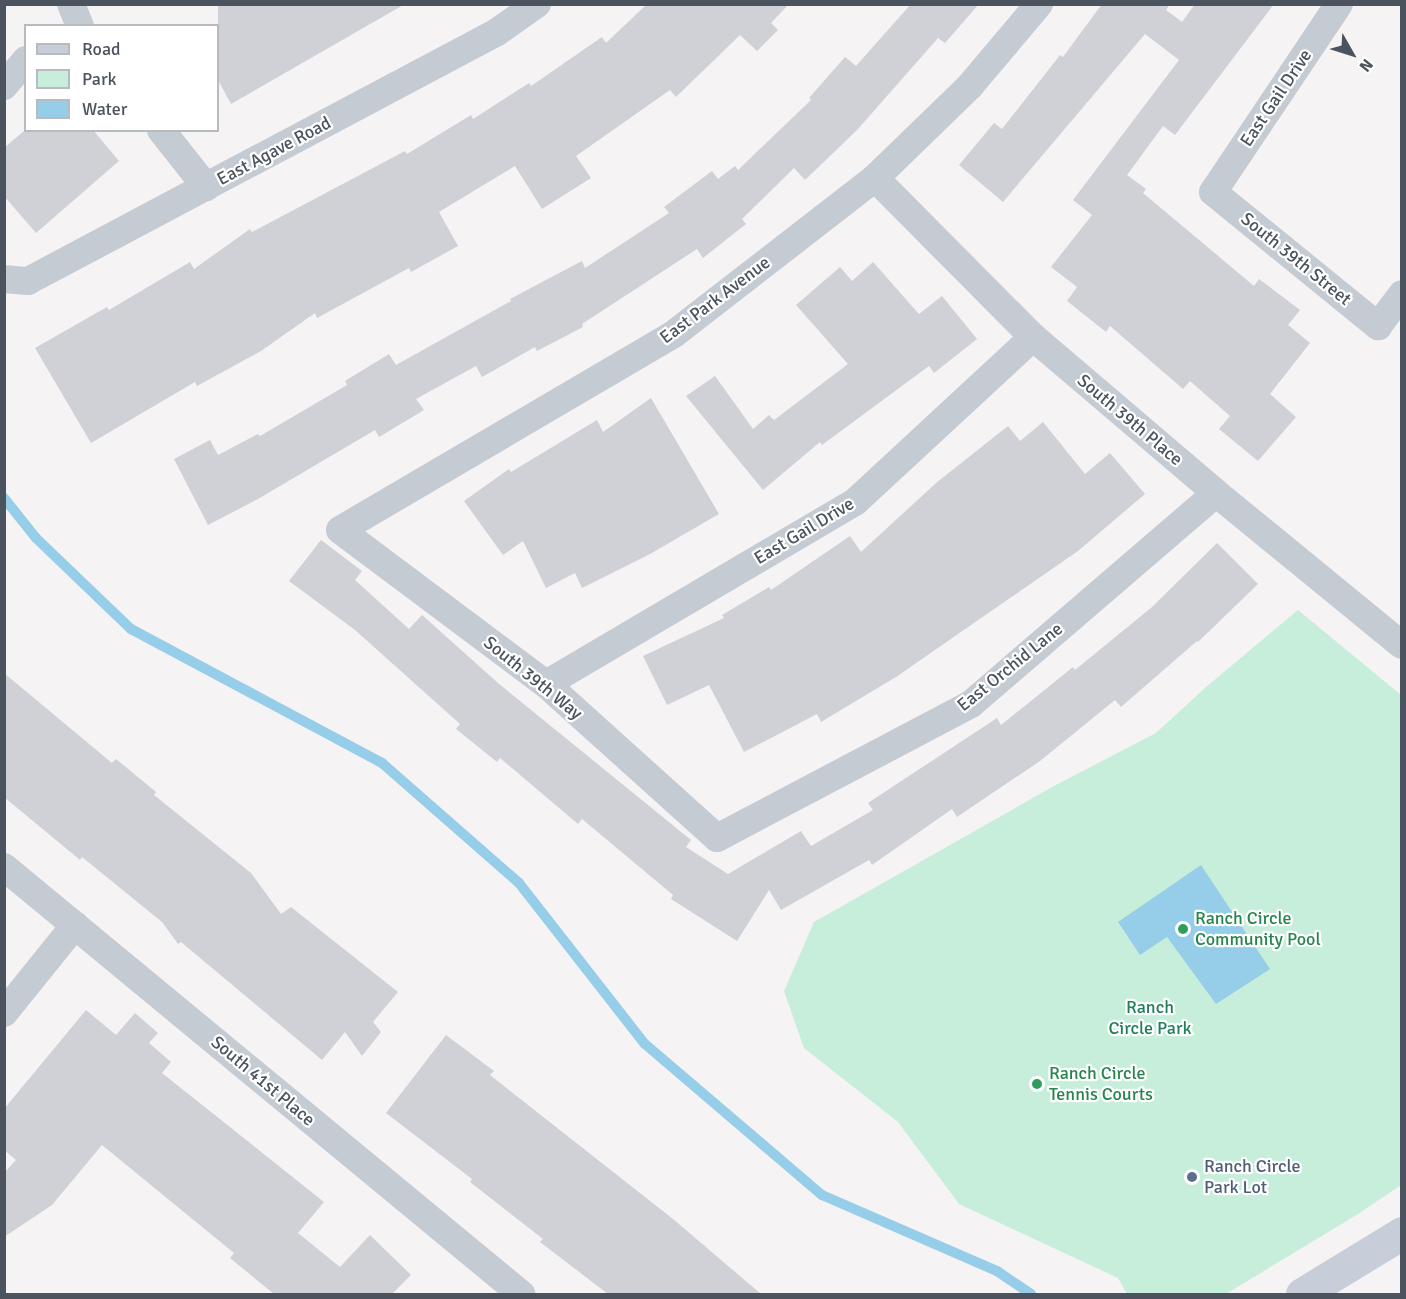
<!DOCTYPE html>
<style>
body{margin:0}
#map{position:relative;width:1406px;height:1299px;overflow:hidden;background:#f5f3f3;font-family:Signika,sans-serif}
div>[style]{position:absolute}
.green>*{inset:0;background:#c6eeda}
.water>*{inset:0;background:#96cde8}
.stream>*{height:10px;margin:-5px;padding:0 5px;transform-origin:5px;border-radius:5px;background:#96cde8}
.building>*{inset:0;background:#d0d1d6}
.street>*{height:28px;margin:-14px;padding:0 14px;transform-origin:14px;border-radius:14px;background:#c5cbd3}
.secondary>*{height:33px;margin:-16.5px;padding:0 16.5px;transform-origin:16.5px;border-radius:16.5px;background:#c7ceda}
.dots>*{width:16px;height:16px;translate:-50% -50%;box-sizing:border-box;border:3px solid #fff;border-radius:50%}
span{translate:-50% -50%;white-space:nowrap;text-align:center;line-height:1.15;-webkit-text-stroke:4.5px #fff;paint-order:stroke}
.street-label{font-size:18px;color:#4b535f}
.leisure-label{font-size:18px;color:#27864d}
.left{translate:0 -50%;text-align:left}
.park-label{font-size:18px;color:#1e7f5a}
.service-label{font-size:18px;color:#4e5e75}
.frame{position:absolute;inset:0;border:6px solid #4b535f;pointer-events:none}
.legend{position:absolute;left:24px;top:24px;width:195px;height:108px;box-sizing:border-box;background:#fff;border:2px solid #b7babf;margin:0;padding:8px 10px;list-style:none;font-size:18px;color:#4b535f}
.legend li{display:flex;align-items:center;gap:12px;height:30px}
.legend b{width:30px;border:2px solid #b7babf}
.north{position:absolute;left:1322px;top:24px;width:60px;height:60px;-webkit-text-stroke:4px #fff;paint-order:stroke;rotate:129deg;font-size:16px;font-weight:700;line-height:24px;text-align:center;color:#4b535f}
.north::after{content:'';display:block;margin:auto;width:21px;height:27px;background:#4b535f;clip-path:polygon(50% 0,100% 100%,50% 72%,0 100%)}
</style>
<div id="map">
<div class="green">
<div style="clip-path:polygon(1298px 610px,1401px 695px,1401px 1185px,1358px 1214px,1226px 1294px,1127px 1294px,1118px 1278px,959px 1204px,898px 1122px,804px 1048px,784px 991px,814px 922px,1054px 786px,1156px 733px,1205px 688px)"></div>
</div>
<div class="water">
<div style="clip-path:polygon(1201px 865px,1270px 969px,1216px 1004px,1167px 937px,1140px 955px,1118px 922px)"></div>
</div>
<div class="stream">
<div style="left:4px;top:498px;width:51px;rotate:51.3deg"></div>
<div style="left:36px;top:538px;width:132px;rotate:43.8deg"></div>
<div style="left:131px;top:629px;width:285px;rotate:28.1deg"></div>
<div style="left:382px;top:763px;width:182px;rotate:41.2deg"></div>
<div style="left:519px;top:883px;width:204px;rotate:52deg"></div>
<div style="left:645px;top:1044px;width:233px;rotate:40.5deg"></div>
<div style="left:822px;top:1195px;width:191px;rotate:23.5deg"></div>
<div style="left:997px;top:1271px;width:41px;rotate:34.1deg"></div>
</div>
<div class="building">
<div style="clip-path:polygon(218px 4px,405px 4px,231px 104px,218px 80px)"></div>
<div style="clip-path:polygon(647px 4px,789px 4px,771px 23px,778px 30px,757px 51px,740px 35px,676px 97px,670px 90px,576px 156px,591px 178px,542px 209px,515px 166px,439px 212px,458px 246px,411px 272px,409px 268px,317px 318px,315px 313px,261px 351px,197px 386px,195px 382px,91px 443px,35px 348px,107px 307px,109px 310px,190px 262px,194px 269px,250px 229px,252px 232px,405px 151px,407px 154px,471px 115px,473px 119px,529px 83px,531px 86px,602px 37px,606px 43px)"></div>
<div style="clip-path:polygon(911px 4px,979px 4px,945px 43px,938px 38px,858px 129px,805px 180px,794px 168px,742px 219px,746px 224px,703px 258px,697px 249px,582px 324px,583px 327px,537px 351px,535px 347px,482px 377px,476px 366px,416px 399px,424px 410px,379px 437px,375px 430px,258px 499px,208px 525px,174px 459px,210px 440px,218px 455px,258px 434px,260px 436px,347px 385px,345px 381px,389px 354px,396px 365px,511px 301px,510px 299px,582px 261px,585px 268px,669px 213px,664px 207px,712px 171px,718px 179px,735px 166px,738px 170px,811px 100px,809px 98px,845px 57px,856px 66px)"></div>
<div style="clip-path:polygon(1102px 4px,1170px 4px,1166px 10px,1182px 22px,1195px 4px,1274px 4px,1175px 135px,1163px 126px,1127px 175px,1146px 189px,1143px 193px,1254px 286px,1259px 279px,1300px 310px,1288px 325px,1310px 343px,1270px 394px,1296px 417px,1258px 461px,1219px 429px,1230px 416px,1190px 381px,1183px 389px,1110px 326px,1106px 332px,1067px 301px,1077px 287px,1051px 267px,1092px 215px,1073px 200px,1179px 60px,1145px 34px,1003px 202px,959px 165px,994px 123px,1002px 129px,1060px 55px,1063px 57px)"></div>
<div style="clip-path:polygon(25px 130px,93px 130px,119px 161px,36px 233px,4px 196px,4px 148px)"></div>
<div style="clip-path:polygon(873px 262px,919px 314px,942px 296px,977px 339px,934px 373px,929px 366px,822px 445px,820px 442px,763px 490px,686px 396px,715px 376px,753px 429px,769px 415px,774px 420px,848px 364px,796px 305px,840px 267px,852px 281px)"></div>
<div style="clip-path:polygon(651px 398px,719px 514px,650px 554px,582px 588px,575px 573px,546px 588px,523px 541px,503px 555px,464px 501px,509px 469px,511px 472px,597px 420px,603px 432px)"></div>
<div style="clip-path:polygon(1043px 422px,1085px 474px,1110px 453px,1145px 494px,1078px 551px,896px 677px,821px 722px,817px 714px,744px 752px,709px 685px,667px 705px,643px 656px,724px 618px,722px 615px,769px 587px,771px 590px,850px 536px,861px 552px,936px 483px,1008px 426px,1020px 441px)"></div>
<div style="clip-path:polygon(321px 540px,362px 571px,355px 580px,409px 629px,422px 615px,498px 683px,691px 840px,686px 847px,728px 874px,801px 831px,811px 846px,873px 810px,868px 803px,997px 718px,1001px 725px,1073px 667px,1075px 670px,1152px 607px,1217px 543px,1258px 584px,1198px 642px,1197px 641px,1121px 707px,1115px 700px,1040px 761px,957px 817px,952px 809px,872px 865px,869px 860px,781px 910px,769px 890px,737px 941px,671px 899px,673px 895px,582px 819px,578px 824px,500px 758px,497px 762px,456px 729px,460px 724px,355px 630px,289px 581px)"></div>
<div style="clip-path:polygon(4px 673px,112px 763px,116px 759px,156px 792px,154px 795px,251px 873px,281px 914px,291px 907px,398px 992px,373px 1022px,381px 1032px,362px 1056px,345px 1032px,322px 1060px,181px 942px,178px 944px,162px 922px,82px 857px,80px 860px,4px 797px)"></div>
<div style="clip-path:polygon(86px 1010px,116px 1035px,135px 1013px,158px 1033px,149px 1043px,171px 1062px,162px 1073px,324px 1202px,298px 1233px,340px 1267px,370px 1235px,411px 1275px,392px 1294px,274px 1294px,230px 1258px,234px 1253px,102px 1145px,52px 1205px,4px 1237px,4px 1173px,16px 1160px,4px 1150px,4px 1109px)"></div>
<div style="clip-path:polygon(446px 1035px,494px 1071px,490px 1075px,673px 1219px,761px 1294px,608px 1294px,540px 1242px,543px 1239px,470px 1182px,472px 1179px,386px 1113px)"></div>
</div>
<div class="street">
<div style="left:71px;top:4px;width:24px;rotate:68deg"></div>
<div style="left:1039px;top:4px;width:107px;rotate:130.1deg"></div>
<div style="left:970px;top:86px;width:132px;rotate:135.9deg"></div>
<div style="left:875px;top:178px;width:254px;rotate:142.2deg"></div>
<div style="left:674px;top:334px;width:387px;rotate:149.6deg"></div>
<div style="left:340px;top:530px;width:257px;rotate:36.8deg"></div>
<div style="left:546px;top:684px;width:230px;rotate:42deg"></div>
<div style="left:717px;top:838px;width:287px;rotate:-27.8deg"></div>
<div style="left:971px;top:704px;width:323px;rotate:-40.7deg"></div>
<div style="left:1339px;top:4px;width:226px;rotate:123.8deg"></div>
<div style="left:1213px;top:192px;width:213px;rotate:39.1deg"></div>
<div style="left:1378px;top:326px;width:40px;rotate:-53deg"></div>
<div style="left:4px;top:86px;width:34px;rotate:-50deg"></div>
<div style="left:161px;top:130px;width:73px;rotate:51.7deg"></div>
<div style="left:875px;top:178px;width:224px;rotate:45.2deg"></div>
<div style="left:1033px;top:337px;width:240px;rotate:40.4deg"></div>
<div style="left:1216px;top:493px;width:240px;rotate:39.3deg"></div>
<div style="left:4px;top:279px;width:24px;rotate:5deg"></div>
<div style="left:28px;top:281px;width:531px;rotate:-27.96deg"></div>
<div style="left:497px;top:32px;width:49px;rotate:-35deg"></div>
<div style="left:546px;top:684px;width:359px;rotate:-30.5deg"></div>
<div style="left:855px;top:502px;width:243px;rotate:-42.8deg"></div>
<div style="left:4px;top:867px;width:671px;rotate:39.55deg"></div>
<div style="left:4px;top:1013px;width:113px;rotate:-51.1deg"></div>
</div>
<div class="secondary">
<div style="left:1302px;top:1294px;width:117px;rotate:-31.4deg"></div>
</div>
<div class="dots">
<div style="left:1183px;top:929px;background:#2e9e5b"></div>
<div style="left:1037px;top:1084px;background:#2e9e5b"></div>
<div style="left:1192px;top:1177px;background:#5c6f8a"></div>
</div>
<div class="street-label">
<span style="left:1276px;top:98px;rotate:-56deg">East Gail Drive</span>
<span style="left:274px;top:151px;rotate:-28deg">East Agave Road</span>
<span style="left:1296px;top:259px;rotate:39deg">South 39th Street</span>
<span style="left:715px;top:300px;rotate:-37deg">East Park Avenue</span>
<span style="left:1130px;top:420px;rotate:40deg">South 39th Place</span>
<span style="left:804px;top:531px;rotate:-31deg">East Gail Drive</span>
<span style="left:1010px;top:667px;rotate:-39deg">East Orchid Lane</span>
<span style="left:533px;top:678px;rotate:39deg">South 39th Way</span>
<span style="left:263px;top:1081px;rotate:40deg">South 41st Place</span>
</div>
<div class="leisure-label">
<span class="left" style="left:1195px;top:929px">Ranch Circle<br>Community Pool</span>
<span class="left" style="left:1049px;top:1084px">Ranch Circle<br>Tennis Courts</span>
</div>
<div class="park-label">
<span style="left:1150px;top:1018px">Ranch<br>Circle Park</span>
</div>
<div class="service-label">
<span class="left" style="left:1204px;top:1177px">Ranch Circle<br>Park Lot</span>
</div>
<div class="frame"></div>
<ul class="legend">
<li><b style="height:8px;background:#c7ceda"></b>Road</li>
<li><b style="height:16px;background:#c6eeda"></b>Park</li>
<li><b style="height:16px;background:#96cde8"></b>Water</li>
</ul>
<div class="north">N</div>
</div>
